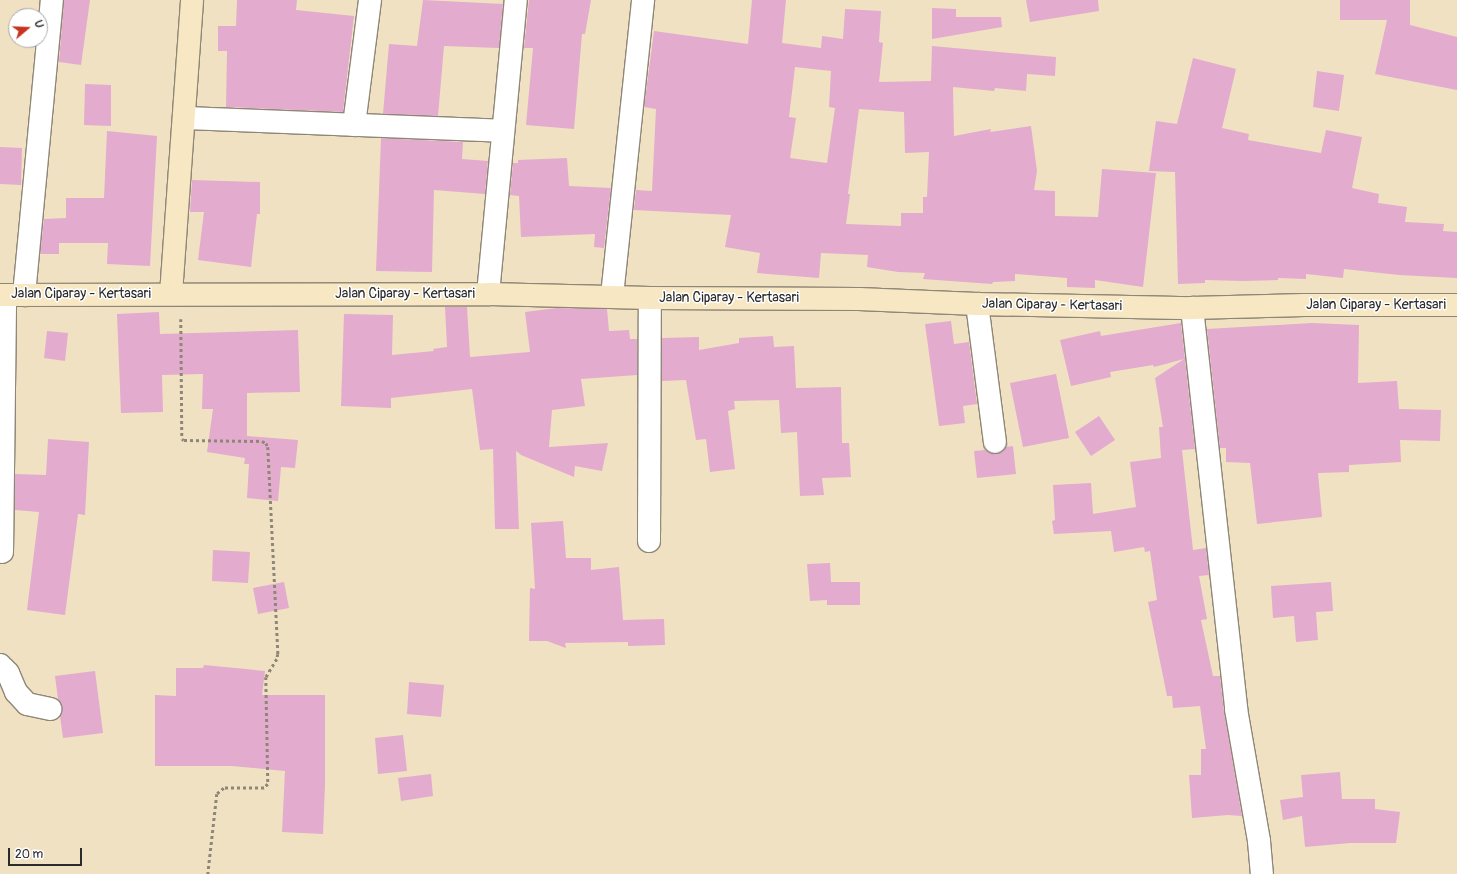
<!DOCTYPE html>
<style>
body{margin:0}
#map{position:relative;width:1457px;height:874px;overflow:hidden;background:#f0e1c3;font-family:Pangolin,sans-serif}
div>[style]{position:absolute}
.building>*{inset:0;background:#e3abce}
.path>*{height:2.5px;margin-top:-1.25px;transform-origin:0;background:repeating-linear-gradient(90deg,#8e8677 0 3px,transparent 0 6px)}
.roads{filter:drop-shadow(1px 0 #8e8677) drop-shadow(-1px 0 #8e8677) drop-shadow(0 1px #8e8677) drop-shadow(0 -1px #8e8677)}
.street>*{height:22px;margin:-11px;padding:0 11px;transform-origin:11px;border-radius:11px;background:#fff}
.secondary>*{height:22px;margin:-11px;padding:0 11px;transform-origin:11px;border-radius:11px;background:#f7e8c3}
span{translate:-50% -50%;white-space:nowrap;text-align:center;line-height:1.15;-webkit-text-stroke:3px #fff;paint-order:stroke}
.street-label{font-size:14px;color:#2b2b2b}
.north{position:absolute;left:8px;top:8px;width:40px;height:40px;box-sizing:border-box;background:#fff;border:1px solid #aaa;border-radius:50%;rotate:71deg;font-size:11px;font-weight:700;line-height:16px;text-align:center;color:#2b2b2b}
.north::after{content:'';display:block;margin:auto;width:14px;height:18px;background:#c8321e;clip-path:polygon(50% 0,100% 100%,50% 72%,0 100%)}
.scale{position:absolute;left:8px;top:848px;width:74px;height:18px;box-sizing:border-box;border:2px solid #2b2b2b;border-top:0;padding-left:5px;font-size:12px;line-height:14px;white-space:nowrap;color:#2b2b2b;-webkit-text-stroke:3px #fff;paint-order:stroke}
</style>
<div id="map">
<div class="building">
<div style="clip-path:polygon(64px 0,90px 0,81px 65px,59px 62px)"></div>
<div style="clip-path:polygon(237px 0,297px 0,296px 10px,354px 16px,343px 112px,226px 107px,227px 51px,218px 51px,218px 26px,236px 26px)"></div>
<div style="clip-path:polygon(423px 0,503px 4px,499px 48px,444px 46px,438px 116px,383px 114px,389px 44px,417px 46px)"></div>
<div style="clip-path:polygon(529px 0,591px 0,585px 34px,582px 34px,574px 129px,526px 125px,533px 48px,524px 48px)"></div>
<div style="clip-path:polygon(evenodd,752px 0,786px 0,782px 43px,821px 48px,822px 36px,843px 39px,845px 9px,881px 11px,879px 42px,883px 43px,879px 82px,931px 81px,932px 46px,1056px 57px,1055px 76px,1027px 74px,1026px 91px,995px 88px,994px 91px,953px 87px,954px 136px,991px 129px,990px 132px,1031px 126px,1037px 171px,1034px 190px,1055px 191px,1055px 216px,1098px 217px,1102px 169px,1156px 173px,1143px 287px,1095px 280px,1095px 288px,1067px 287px,1067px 278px,1015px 274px,1015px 281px,993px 282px,992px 284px,923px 279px,925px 273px,898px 272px,867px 267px,868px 255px,821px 253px,819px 278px,757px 273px,760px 253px,725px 247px,731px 215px,634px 210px,636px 190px,652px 191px,656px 109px,644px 107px,654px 31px,748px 44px,752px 0,795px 67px,831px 71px,829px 107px,835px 108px,827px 163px,790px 158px,796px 118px,789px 117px,795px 67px,752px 0,859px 109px,904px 112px,905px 153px,929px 152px,927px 197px,923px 197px,923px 213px,901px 213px,901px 226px,846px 224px,850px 194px,848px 194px,859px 109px)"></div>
<div style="clip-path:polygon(1026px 0,1098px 0,1099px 11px,1030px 22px)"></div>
<div style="clip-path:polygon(1340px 0,1410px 0,1410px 25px,1457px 37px,1457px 90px,1375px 74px,1387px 20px,1340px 20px)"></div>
<div style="clip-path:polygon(932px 8px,956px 9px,956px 17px,1001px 17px,1002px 27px,932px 39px)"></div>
<div style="clip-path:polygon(1193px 58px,1236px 69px,1222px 128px,1249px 134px,1248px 140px,1321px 153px,1326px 130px,1362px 137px,1352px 188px,1379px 194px,1378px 203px,1407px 207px,1405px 222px,1444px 224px,1443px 231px,1457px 232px,1457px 278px,1399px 275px,1344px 269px,1343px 278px,1306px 274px,1306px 279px,1278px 278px,1278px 280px,1243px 281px,1205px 280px,1205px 283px,1178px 284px,1175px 172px,1149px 171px,1156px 121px,1177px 124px)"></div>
<div style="clip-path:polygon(1317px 71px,1344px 75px,1339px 111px,1313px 107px)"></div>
<div style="clip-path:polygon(85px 84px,111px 85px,111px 126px,84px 125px)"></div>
<div style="clip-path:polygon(107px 131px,157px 136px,150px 266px,107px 264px,108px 243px,59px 243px,59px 254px,40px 254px,44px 219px,66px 218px,66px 198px,104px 198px)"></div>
<div style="clip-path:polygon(381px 138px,463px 142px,462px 159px,488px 161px,485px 194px,434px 190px,432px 272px,376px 271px)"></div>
<div style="clip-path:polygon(0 147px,22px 148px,21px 185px,0 184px)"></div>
<div style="clip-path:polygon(567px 158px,569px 186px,611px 188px,604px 248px,594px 247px,595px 234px,521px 237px,519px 196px,510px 195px,513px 163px,518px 163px,518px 160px)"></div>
<div style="clip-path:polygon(192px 180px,260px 182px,260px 214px,257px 214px,251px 267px,198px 260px,204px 212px,190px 212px)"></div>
<div style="clip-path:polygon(445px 307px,467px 307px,470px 357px,530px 352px,525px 312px,557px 308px,607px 309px,609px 331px,629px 330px,630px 339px,637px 339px,637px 375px,581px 379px,585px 406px,552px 410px,549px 447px,608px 443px,602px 471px,575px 466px,574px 477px,521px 455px,516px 451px,519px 529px,495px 529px,493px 449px,480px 450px,472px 389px,391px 398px,391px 408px,341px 406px,344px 314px,393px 315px,392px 355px,434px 351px,433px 349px,447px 347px)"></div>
<div style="clip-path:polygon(159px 312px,160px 334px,298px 330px,300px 392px,247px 393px,247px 436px,298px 440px,295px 468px,281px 467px,278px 501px,247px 498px,249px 464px,244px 464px,245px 458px,207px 452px,213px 409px,202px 409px,203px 374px,162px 375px,163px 412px,121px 413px,117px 314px)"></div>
<div style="clip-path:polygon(951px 321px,954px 344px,969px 342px,977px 404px,963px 406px,965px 423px,939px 426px,925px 324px)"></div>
<div style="clip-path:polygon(1181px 323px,1195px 449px,1182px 450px,1193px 550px,1206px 548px,1209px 575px,1199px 576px,1207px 619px,1201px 620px,1213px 676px,1220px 676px,1224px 711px,1242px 816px,1228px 815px,1192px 818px,1189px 775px,1201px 775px,1201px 749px,1206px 749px,1200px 706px,1173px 708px,1172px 696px,1167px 696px,1148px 602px,1157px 600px,1150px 551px,1145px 552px,1144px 547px,1114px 552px,1111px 531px,1054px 534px,1052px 521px,1055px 520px,1053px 485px,1091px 483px,1093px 514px,1136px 507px,1130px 462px,1161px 458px,1159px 427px,1163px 427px,1155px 378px,1184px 359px,1154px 367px,1153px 365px,1110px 372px,1111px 377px,1071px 386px,1060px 340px,1100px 331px,1101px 336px)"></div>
<div style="clip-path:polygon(1312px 323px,1359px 325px,1358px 383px,1397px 381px,1399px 409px,1441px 410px,1440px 441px,1400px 440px,1401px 462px,1349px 465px,1349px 472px,1318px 473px,1322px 517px,1257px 524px,1250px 463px,1226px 462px,1226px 448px,1220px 448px,1207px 329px)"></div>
<div style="clip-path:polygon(47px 331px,68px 333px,65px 361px,44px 358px)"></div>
<div style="clip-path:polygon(773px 336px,774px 347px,794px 346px,796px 388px,841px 387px,842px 443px,849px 443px,851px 477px,822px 478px,824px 495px,800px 496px,797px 432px,781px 433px,779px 400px,734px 401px,735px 409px,728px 411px,735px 469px,710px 472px,706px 439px,696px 440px,686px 380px,662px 381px,662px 338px,699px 337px,699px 350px,739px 343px,739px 338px)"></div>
<div style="clip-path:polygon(1056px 374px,1069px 438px,1023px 447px,1010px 383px)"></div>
<div style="clip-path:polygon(1099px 416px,1115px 440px,1091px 456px,1075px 432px)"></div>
<div style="clip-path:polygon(48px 439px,89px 442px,85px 515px,78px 514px,65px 615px,27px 610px,39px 512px,15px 510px,15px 474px,46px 475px)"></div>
<div style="clip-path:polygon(1013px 446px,1016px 474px,977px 478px,974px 451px,985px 450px,990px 453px,996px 454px,1002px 452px,1006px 447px)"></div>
<div style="clip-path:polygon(563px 521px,566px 558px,591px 558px,591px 570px,619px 567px,623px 620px,664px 619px,665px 645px,628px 646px,628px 642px,565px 643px,566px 648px,547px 641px,529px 641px,530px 588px,535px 589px,531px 523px)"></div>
<div style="clip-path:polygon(213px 550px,250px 552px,248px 583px,212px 581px)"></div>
<div style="clip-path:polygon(830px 563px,831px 582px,860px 582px,860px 605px,827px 605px,827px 600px,810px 601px,807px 564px)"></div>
<div style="clip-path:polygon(284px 582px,289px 608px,258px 614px,253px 588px)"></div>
<div style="clip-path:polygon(1331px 582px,1333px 611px,1316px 612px,1318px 640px,1296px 642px,1294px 616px,1273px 618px,1271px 586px)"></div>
<div style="clip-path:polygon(204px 665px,265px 671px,262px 695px,325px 695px,325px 785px,323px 834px,282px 832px,285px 771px,232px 766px,155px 766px,155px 695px,176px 696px,176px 668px,203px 668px)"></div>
<div style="clip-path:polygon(95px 671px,103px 733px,63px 738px,60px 716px,62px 706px,58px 699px,55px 676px)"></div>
<div style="clip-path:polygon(409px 682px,444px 685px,441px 717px,407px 714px)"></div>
<div style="clip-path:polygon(403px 735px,407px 771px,378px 774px,375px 738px)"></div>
<div style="clip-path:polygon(1340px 772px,1342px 799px,1375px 799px,1375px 809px,1400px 812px,1396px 843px,1350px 843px,1305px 847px,1302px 816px,1283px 820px,1280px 800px,1303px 797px,1301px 775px)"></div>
<div style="clip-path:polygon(431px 774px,433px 796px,401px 801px,398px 778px)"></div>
</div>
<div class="path">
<div style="left:181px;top:319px;width:120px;rotate:89.5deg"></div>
<div style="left:182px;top:439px;width:2px;rotate:27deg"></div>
<div style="left:184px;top:440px;width:78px;rotate:0.7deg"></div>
<div style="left:262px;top:441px;width:4px;rotate:27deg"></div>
<div style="left:266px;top:443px;width:4px;rotate:63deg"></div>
<div style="left:268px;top:447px;width:207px;rotate:87.2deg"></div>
<div style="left:278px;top:654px;width:5px;rotate:101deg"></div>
<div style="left:277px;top:659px;width:21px;rotate:121deg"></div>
<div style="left:266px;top:677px;width:107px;rotate:88.9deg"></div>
<div style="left:268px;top:784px;width:6px;rotate:135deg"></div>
<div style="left:264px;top:788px;width:40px;rotate:180deg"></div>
<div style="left:224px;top:788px;width:9px;rotate:139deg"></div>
<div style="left:217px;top:794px;width:81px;rotate:96.4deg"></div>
</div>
<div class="roads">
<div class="street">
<div style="left:185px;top:118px;width:318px;rotate:2.3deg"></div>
<div style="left:354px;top:125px;width:126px;rotate:-82.7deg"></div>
<div style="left:488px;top:294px;width:295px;rotate:-84.6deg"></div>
<div style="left:24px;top:295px;width:296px;rotate:-84.6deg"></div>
<div style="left:612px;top:296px;width:298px;rotate:-84deg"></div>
<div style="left:977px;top:304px;width:139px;rotate:82.6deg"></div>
<div style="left:1192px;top:308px;width:403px;rotate:83.7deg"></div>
<div style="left:1236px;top:709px;width:134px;rotate:80.1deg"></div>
<div style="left:1259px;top:841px;width:33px;rotate:85deg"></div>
<div style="left:649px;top:541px;width:243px;rotate:-89.8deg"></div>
<div style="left:2px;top:552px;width:257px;rotate:-89.3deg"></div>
<div style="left:0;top:665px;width:11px;rotate:45deg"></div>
<div style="left:8px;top:673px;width:21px;rotate:67deg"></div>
<div style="left:16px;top:692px;width:16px;rotate:47deg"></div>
<div style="left:27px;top:704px;width:24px;rotate:12deg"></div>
</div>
<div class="secondary">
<div style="left:171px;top:294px;width:295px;rotate:-85.9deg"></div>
<div style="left:0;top:295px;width:488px;rotate:-0.1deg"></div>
<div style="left:488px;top:294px;width:162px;rotate:1.4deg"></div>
<div style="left:650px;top:298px;width:209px;rotate:0.3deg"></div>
<div style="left:859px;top:299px;width:118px;rotate:2.4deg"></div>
<div style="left:977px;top:304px;width:215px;rotate:1.1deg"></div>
<div style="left:1192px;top:308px;width:112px;rotate:-1.5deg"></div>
<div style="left:1304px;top:305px;width:153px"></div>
</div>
</div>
<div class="street-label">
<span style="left:81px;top:294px">Jalan Ciparay - Kertasari</span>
<span style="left:405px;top:294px">Jalan Ciparay - Kertasari</span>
<span style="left:729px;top:298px">Jalan Ciparay - Kertasari</span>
<span style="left:1052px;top:305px;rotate:1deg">Jalan Ciparay - Kertasari</span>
<span style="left:1376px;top:305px">Jalan Ciparay - Kertasari</span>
</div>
<div class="north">U</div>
<div class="scale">20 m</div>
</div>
